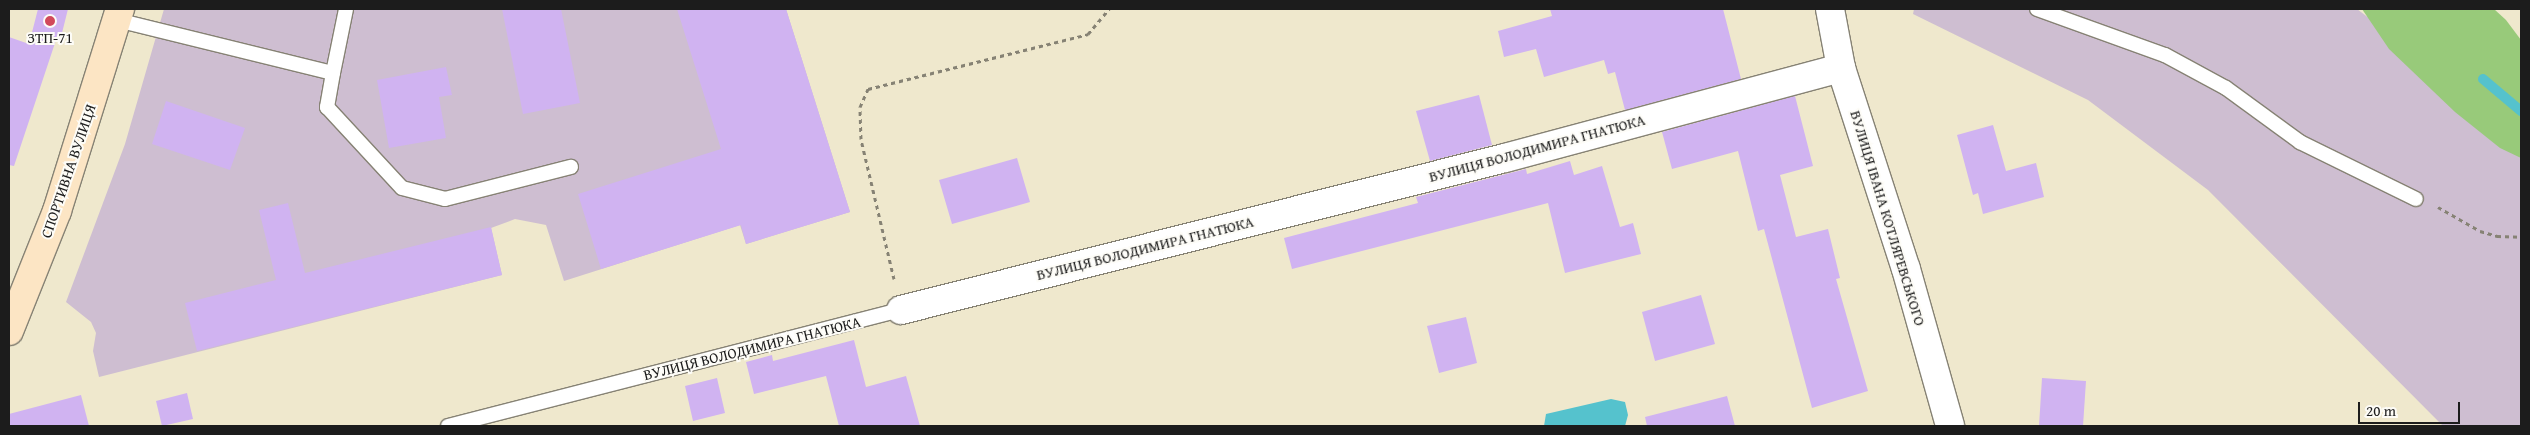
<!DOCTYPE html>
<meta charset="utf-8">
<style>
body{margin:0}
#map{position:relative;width:2530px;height:435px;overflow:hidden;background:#efe8cd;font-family:"Gentium Book Plus",serif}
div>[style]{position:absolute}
.industrial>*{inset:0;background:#cebed1}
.green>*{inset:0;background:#98ca7a}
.water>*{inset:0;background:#55c2cd}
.stream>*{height:10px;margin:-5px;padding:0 5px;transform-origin:5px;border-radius:5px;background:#55c2cd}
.building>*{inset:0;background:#d0b3f1}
.path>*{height:3px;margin-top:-1.5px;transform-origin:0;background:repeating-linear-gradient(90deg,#868274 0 4px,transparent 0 8px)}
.roads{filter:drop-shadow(1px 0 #868274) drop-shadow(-1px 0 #868274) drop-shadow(0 1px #868274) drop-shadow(0 -1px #868274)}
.lane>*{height:14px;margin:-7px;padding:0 7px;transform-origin:7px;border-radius:7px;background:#fff}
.street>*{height:28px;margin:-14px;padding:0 14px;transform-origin:14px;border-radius:14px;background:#fff}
.secondary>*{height:28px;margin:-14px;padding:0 14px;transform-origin:14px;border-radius:14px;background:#fce5c4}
.dots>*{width:14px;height:14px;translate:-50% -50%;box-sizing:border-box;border:2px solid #fdfcf7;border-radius:50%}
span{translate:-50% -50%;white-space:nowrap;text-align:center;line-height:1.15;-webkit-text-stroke:4px #fdfcf7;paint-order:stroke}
.poi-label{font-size:15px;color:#1c1c1c}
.street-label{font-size:15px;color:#1c1c1c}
.frame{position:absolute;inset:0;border:10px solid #1c1c1c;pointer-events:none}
.scale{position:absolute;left:2358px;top:402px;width:102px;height:22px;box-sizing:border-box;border:2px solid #1c1c1c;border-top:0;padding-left:6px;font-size:15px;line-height:18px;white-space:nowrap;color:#1c1c1c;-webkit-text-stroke:4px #fdfcf7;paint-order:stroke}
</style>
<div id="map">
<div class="industrial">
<div style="clip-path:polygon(164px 9px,786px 9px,850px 212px,746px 244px,740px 225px,564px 281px,546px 225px,515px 219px,491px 228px,502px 275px,99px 377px,93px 351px,96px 333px,91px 322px,66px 302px,125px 144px)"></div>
<div style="clip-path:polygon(1914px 9px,2357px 9px,2521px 134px,2521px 426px,2443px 426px,2208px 190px,2088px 100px,1913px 14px)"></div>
</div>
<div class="green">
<div style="clip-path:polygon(2362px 9px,2494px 9px,2506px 20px,2521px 40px,2521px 158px,2500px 148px,2455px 112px,2389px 49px)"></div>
</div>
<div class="water">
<div style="clip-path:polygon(1611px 399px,1625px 402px,1628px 415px,1625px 426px,1544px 426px,1546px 414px)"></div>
</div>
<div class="stream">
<div style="left:2483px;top:79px;width:50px;rotate:40.1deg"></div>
</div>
<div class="building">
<div style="clip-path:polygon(38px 9px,68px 9px,60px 41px,56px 40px,14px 166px,9px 165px,9px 37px,29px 44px)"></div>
<div style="clip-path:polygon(502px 9px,561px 9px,580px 103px,523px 114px)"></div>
<div style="clip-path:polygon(677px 9px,786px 9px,850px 212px,746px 244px,741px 225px,601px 269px,578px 194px,721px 149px)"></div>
<div style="clip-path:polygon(1550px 9px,1723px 9px,1741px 79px,1625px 110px,1615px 72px,1608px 74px,1604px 60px,1544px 77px,1536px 49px,1504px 57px,1498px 31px,1552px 16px)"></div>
<div style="clip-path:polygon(446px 67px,452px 95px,439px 97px,446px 138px,389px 148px,377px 80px)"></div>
<div style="clip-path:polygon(1479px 95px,1492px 145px,1430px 161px,1416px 111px)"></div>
<div style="clip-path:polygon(1795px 96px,1813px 166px,1780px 175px,1796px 237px,1828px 229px,1840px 278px,1836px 279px,1868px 391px,1812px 408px,1764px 229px,1758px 231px,1738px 151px,1672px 169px,1662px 132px)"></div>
<div style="clip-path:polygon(166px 101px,245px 128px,230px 170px,152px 144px)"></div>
<div style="clip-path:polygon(1993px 125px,2006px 171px,2036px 163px,2044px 197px,1983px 214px,1978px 193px,1973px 195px,1957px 135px)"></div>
<div style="clip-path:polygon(1017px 158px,1030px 202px,952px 224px,939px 180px)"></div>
<div style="clip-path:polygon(1570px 161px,1574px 175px,1602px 166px,1620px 227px,1633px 223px,1641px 254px,1565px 273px,1548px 203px,1292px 269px,1284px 238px,1418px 203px,1416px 197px,1526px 169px,1527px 174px)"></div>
<div style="clip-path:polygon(288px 203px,305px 273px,491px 227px,502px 275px,197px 351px,185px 303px,276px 280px,259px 210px)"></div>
<div style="clip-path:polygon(1701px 295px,1715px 344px,1655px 361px,1642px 312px)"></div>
<div style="clip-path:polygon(1466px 317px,1477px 363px,1439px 373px,1427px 326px)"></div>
<div style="clip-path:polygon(854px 340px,866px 387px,906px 376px,920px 426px,839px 426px,826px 376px,754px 394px,746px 362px,772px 355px,773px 361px)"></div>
<div style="clip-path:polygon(717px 378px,725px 413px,693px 421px,685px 386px)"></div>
<div style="clip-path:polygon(2042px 378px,2086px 381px,2083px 426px,2039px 426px)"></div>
<div style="clip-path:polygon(187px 393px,193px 419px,162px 426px,156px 401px)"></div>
<div style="clip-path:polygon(81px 395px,89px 426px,9px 426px,9px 414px)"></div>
<div style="clip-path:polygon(1727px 396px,1735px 426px,1647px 426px,1645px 417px)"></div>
</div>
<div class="path">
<div style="left:2438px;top:207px;width:48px;rotate:29.7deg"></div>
<div style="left:2480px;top:231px;width:18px;rotate:16deg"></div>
<div style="left:2497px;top:236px;width:24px;rotate:2deg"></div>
<div style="left:894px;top:279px;width:144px;rotate:-103.3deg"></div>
<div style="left:861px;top:139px;width:32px;rotate:-92deg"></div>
<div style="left:860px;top:107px;width:20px;rotate:-66deg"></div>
<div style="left:868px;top:89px;width:227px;rotate:-14deg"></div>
<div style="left:1088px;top:34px;width:33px;rotate:-50deg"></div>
</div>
<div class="roads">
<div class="lane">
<div style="left:2037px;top:9px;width:136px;rotate:19.8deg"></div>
<div style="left:2165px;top:55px;width:69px;rotate:28.4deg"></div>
<div style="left:2226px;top:88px;width:92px;rotate:36.1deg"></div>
<div style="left:2300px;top:142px;width:129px;rotate:26.2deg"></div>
<div style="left:117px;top:20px;width:222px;rotate:13.8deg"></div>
<div style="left:333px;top:73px;width:35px;rotate:100deg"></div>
<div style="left:327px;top:107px;width:110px;rotate:47.2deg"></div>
<div style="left:402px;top:188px;width:44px;rotate:14.3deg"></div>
<div style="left:445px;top:199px;width:130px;rotate:-14.3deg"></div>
<div style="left:333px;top:73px;width:65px;rotate:-78.5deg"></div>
<div style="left:448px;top:426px;width:468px;rotate:-14.4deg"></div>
</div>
<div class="street">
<div style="left:1830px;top:9px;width:60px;rotate:79.4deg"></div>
<div style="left:1841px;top:68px;width:211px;rotate:72.1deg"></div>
<div style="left:1906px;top:269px;width:163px;rotate:74.3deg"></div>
<div style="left:901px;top:310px;width:623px;rotate:-14.13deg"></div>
<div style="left:1505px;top:158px;width:348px;rotate:-15deg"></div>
</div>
<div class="secondary">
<div style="left:9px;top:331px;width:129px;rotate:-68.2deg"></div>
<div style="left:57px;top:211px;width:212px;rotate:-72.7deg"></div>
</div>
</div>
<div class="dots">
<div style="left:50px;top:21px;background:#d1495b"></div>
</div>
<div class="poi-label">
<span style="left:50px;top:38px">ЗТП-71</span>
</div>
<div class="street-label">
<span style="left:1537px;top:148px;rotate:-15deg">ВУЛИЦЯ ВОЛОДИМИРА ГНАТЮКА</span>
<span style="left:68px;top:171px;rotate:-71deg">СПОРТИВНА ВУЛИЦЯ</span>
<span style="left:1888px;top:218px;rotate:73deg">ВУЛИЦЯ ІВАНА КОТЛЯРЕВСЬКОГО</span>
<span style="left:1145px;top:248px;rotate:-14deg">ВУЛИЦЯ ВОЛОДИМИРА ГНАТЮКА</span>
<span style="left:752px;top:348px;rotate:-14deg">ВУЛИЦЯ ВОЛОДИМИРА ГНАТЮКА</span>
</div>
<div class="frame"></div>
<div class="scale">20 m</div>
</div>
